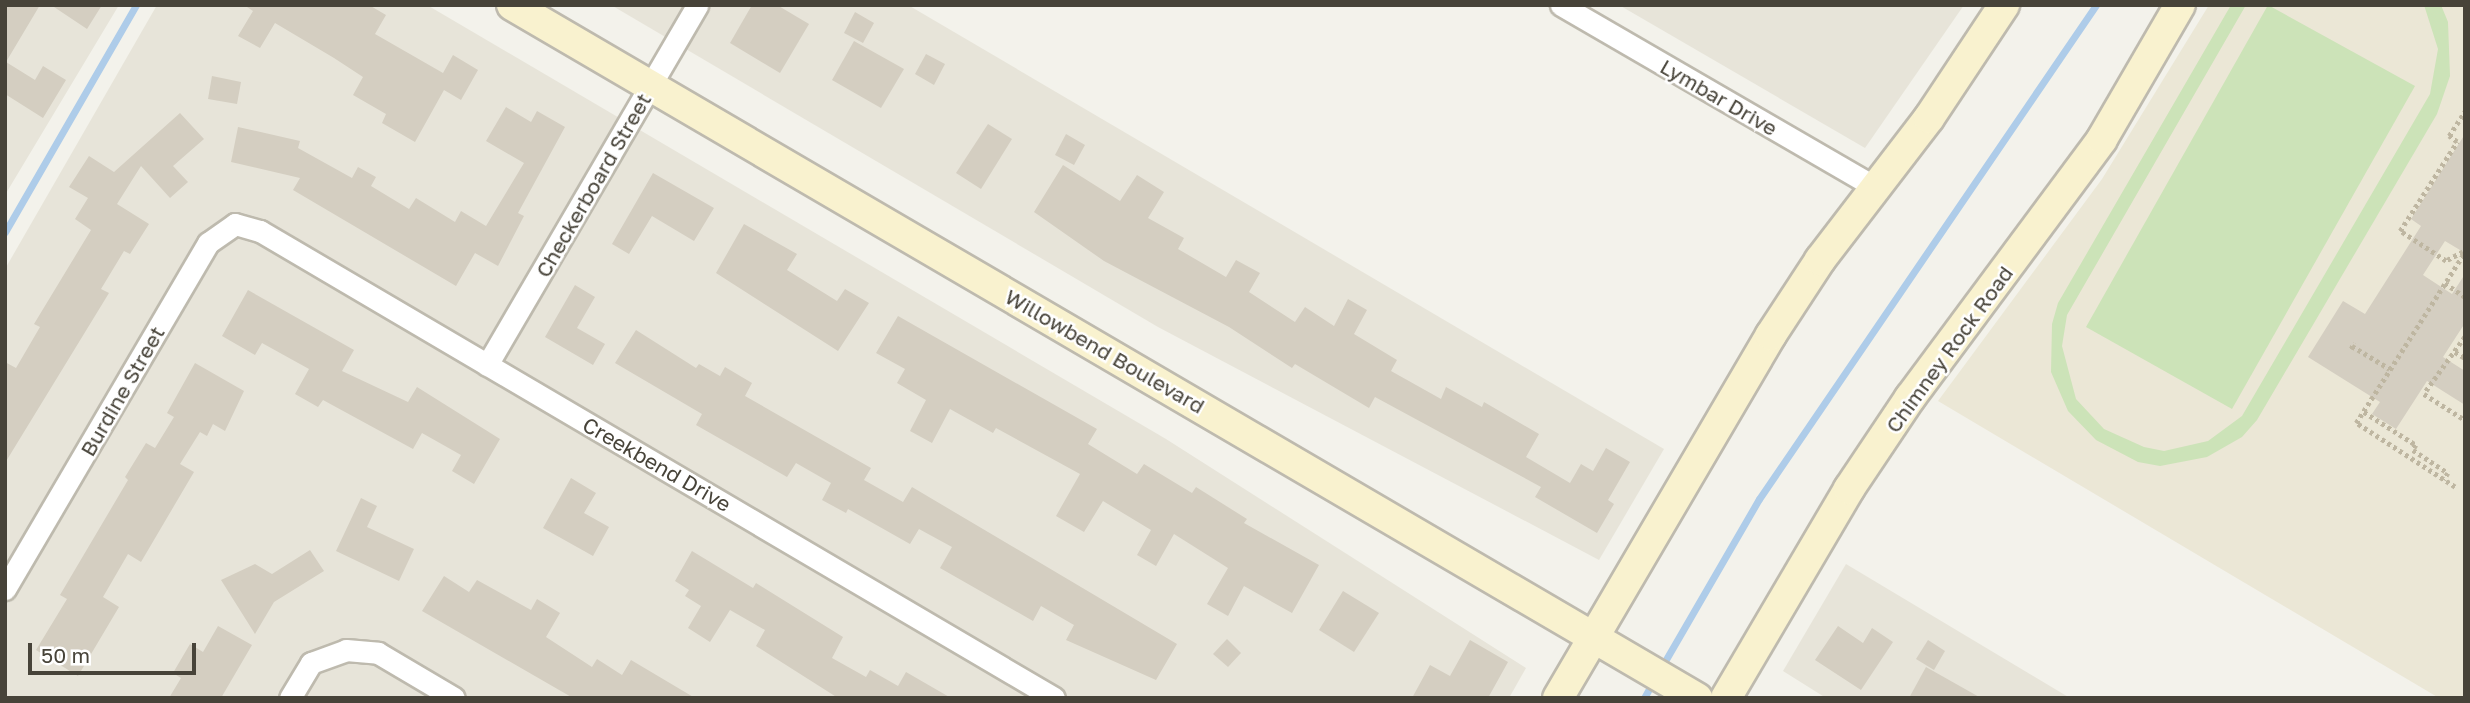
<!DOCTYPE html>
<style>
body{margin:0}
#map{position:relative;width:2470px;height:703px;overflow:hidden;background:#f3f2eb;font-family:"Golos Text",sans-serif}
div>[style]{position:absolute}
.residential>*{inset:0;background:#e7e4d9}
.education>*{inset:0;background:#ebe7d6}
.green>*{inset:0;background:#cce3b8}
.stream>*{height:7px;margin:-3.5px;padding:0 3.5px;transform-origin:3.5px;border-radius:3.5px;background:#aecce9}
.building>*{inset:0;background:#d4cec1}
.path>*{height:4.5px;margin-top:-2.25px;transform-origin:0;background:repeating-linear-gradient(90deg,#beb6a1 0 3.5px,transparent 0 7px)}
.roads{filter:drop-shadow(2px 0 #bebaae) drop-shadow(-2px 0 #bebaae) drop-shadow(0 2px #bebaae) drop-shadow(0 -2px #bebaae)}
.minor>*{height:21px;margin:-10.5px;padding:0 10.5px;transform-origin:10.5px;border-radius:10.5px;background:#fff}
.secondary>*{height:30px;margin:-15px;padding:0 15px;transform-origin:15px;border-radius:15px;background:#f9f2cf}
span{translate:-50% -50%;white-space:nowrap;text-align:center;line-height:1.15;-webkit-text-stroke:5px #fff;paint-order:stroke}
.street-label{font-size:21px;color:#474339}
.frame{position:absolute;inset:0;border:7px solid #474339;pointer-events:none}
.scale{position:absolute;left:28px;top:643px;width:168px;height:32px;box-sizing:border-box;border:4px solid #474339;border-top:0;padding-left:9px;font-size:21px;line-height:24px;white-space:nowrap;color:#474339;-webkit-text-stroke:5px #fff;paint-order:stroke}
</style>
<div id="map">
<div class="residential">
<div style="clip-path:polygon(5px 5px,119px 5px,5px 195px)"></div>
<div style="clip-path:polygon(157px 5px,427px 5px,1166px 439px,1526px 668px,1509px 698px,5px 698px,5px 269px)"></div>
<div style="clip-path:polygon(611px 5px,908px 5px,1664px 449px,1599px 560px,1158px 327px)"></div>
<div style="clip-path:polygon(1619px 5px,1964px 5px,1865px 148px)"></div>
<div style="clip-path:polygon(1846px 564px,2070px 698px,1826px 698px,1783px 671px)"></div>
</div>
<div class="education">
<div style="clip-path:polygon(2209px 5px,2465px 5px,2465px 698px,2439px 698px,1938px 401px,2102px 179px)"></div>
</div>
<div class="green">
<div style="clip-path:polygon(2231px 5px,2246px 5px,2067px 315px,2062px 346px,2076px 399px,2104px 429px,2144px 447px,2164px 451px,2208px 441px,2242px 416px,2430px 94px,2438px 49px,2424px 5px,2441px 5px,2448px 22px,2450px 76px,2437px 114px,2257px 420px,2242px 437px,2207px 457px,2160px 466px,2138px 462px,2096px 440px,2068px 411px,2051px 372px,2052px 324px,2058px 303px)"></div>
<div style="clip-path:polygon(2268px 5px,2415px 86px,2232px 409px,2086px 327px)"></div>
</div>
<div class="stream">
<div style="left:5px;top:232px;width:262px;rotate:-60deg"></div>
<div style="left:1661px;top:668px;width:195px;rotate:-59.9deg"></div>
<div style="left:1759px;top:499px;width:598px;rotate:-55.7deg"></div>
<div style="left:1644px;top:698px;width:18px;rotate:-61deg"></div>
</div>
<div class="building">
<div style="clip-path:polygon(5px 5px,40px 5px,6px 62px,35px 80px,43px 66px,66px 80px,43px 118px,5px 94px)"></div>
<div style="clip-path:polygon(51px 5px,102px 5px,87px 29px)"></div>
<div style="clip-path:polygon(244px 5px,369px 5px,386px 15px,375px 34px,443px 73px,453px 55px,478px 70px,461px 100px,444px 90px,415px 142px,382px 123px,386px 114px,353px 95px,363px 77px,334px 58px,275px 23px,260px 48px,238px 36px,253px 11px)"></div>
<div style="clip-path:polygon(752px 5px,777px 5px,809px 24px,780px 73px,730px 43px)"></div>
<div style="clip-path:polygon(855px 12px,874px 23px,863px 43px,844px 33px)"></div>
<div style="clip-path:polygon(854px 41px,904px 69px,881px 108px,832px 80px)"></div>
<div style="clip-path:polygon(926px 54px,945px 64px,934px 85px,915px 74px)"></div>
<div style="clip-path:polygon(212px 76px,241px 82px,237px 104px,208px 99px)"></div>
<div style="clip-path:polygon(506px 107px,531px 122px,537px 111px,565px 127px,518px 213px,524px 216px,498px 266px,475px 253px,456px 286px,293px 190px,300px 178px,231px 162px,238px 127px,300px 141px,298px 148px,352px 178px,358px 167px,376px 177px,371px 186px,409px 209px,416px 198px,455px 222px,461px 211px,486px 226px,524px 163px,486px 141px)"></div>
<div style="clip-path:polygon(180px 113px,204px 139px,173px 166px,188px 182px,170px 198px,141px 166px,117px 204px,149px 224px,130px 254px,124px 251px,101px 289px,109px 293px,5px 463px,5px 362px,16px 368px,40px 327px,34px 324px,91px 230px,75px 219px,88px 198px,69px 187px,89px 156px,114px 172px)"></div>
<div style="clip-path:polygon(988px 124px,1012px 139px,981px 189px,956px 173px)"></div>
<div style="clip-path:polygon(1066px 134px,1085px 145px,1074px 165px,1055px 155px)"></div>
<div style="clip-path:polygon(2465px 134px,2465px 253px,2445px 241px,2423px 275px,2452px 294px,2465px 274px,2465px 323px,2443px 357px,2465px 371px,2465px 405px,2427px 381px,2396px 429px,2372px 414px,2380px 402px,2308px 357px,2343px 301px,2365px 314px,2421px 226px,2411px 219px)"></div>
<div style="clip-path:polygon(1063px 165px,1120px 201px,1137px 175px,1164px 192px,1148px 218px,1184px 238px,1178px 249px,1226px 277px,1236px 260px,1260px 273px,1249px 292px,1295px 322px,1305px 307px,1334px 326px,1348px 299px,1367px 310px,1354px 334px,1397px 360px,1391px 371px,1441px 399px,1446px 387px,1482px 407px,1484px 402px,1539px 434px,1526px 457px,1570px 483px,1581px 464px,1593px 471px,1606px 448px,1630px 462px,1608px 500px,1614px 504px,1597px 533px,1535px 497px,1541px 487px,1375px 397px,1369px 408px,1295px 364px,1292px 368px,1229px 327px,1104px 261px,1034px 212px)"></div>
<div style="clip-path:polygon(653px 173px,714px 208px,694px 241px,652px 216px,629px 254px,612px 244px)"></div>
<div style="clip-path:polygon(744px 224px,797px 254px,787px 270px,837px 301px,845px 289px,869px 303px,838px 351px,716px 273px)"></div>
<div style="clip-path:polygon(575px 285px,595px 297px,577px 328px,605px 344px,593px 365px,545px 337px)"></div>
<div style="clip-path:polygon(248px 290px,354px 350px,342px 371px,408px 402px,417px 387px,500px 439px,474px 484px,452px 471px,461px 455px,422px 433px,413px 449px,323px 400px,318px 407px,295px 394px,309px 369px,262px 343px,255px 355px,222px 336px)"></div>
<div style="clip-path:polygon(898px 316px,1097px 429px,1088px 444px,1137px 474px,1144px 464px,1192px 493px,1196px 487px,1247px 519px,1244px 523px,1319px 565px,1292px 613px,1244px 586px,1228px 616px,1207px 604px,1228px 568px,1174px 534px,1156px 566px,1137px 555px,1151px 530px,1103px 501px,1084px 532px,1056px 516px,1080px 474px,996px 428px,993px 433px,950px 409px,932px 443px,910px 431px,926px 400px,897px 383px,905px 369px,876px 353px)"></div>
<div style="clip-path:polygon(636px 330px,696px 368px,699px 364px,720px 376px,725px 367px,752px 383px,745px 396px,871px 468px,864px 480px,903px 502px,912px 487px,1177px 644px,1156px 680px,1066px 640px,1074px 625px,1041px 606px,1033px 621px,940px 568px,952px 547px,919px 529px,910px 544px,848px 509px,846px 513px,822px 500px,831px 483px,796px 463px,787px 477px,696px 425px,702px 414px,615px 363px)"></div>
<div style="clip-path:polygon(195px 363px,244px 391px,225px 431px,213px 424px,207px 436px,200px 432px,180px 464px,194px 472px,141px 562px,128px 554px,103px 597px,119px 607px,78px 676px,36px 650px,67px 599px,60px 595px,128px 480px,125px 477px,146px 443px,155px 448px,174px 417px,167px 413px)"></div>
<div style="clip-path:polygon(571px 478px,596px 493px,584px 513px,609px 527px,593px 556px,543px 528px)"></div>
<div style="clip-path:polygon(361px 498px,377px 506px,367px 527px,414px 549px,399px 581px,336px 551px)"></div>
<div style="clip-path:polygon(310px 550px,324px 571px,274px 602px,255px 634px,221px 580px,255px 564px,272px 574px)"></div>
<div style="clip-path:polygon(692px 551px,753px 588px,756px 583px,843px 637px,832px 658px,866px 677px,870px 670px,898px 686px,906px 672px,951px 698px,838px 698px,756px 646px,765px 630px,730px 610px,710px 642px,688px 628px,701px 606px,685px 596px,689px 590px,675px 581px)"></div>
<div style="clip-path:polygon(444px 576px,469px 592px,477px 580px,531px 610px,537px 599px,560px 613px,546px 637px,592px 667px,597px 659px,622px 675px,631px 660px,695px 698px,573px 698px,422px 611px)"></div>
<div style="clip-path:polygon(1343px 591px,1379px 613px,1354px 652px,1319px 630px)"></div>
<div style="clip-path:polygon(218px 626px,252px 645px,221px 698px,169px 698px,181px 678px,173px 673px,190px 644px,203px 652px)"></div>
<div style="clip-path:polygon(1838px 626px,1863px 643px,1872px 628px,1893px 642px,1861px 690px,1815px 660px)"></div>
<div style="clip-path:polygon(1227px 639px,1241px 653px,1228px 667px,1213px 654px)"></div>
<div style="clip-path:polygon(1470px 640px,1508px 662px,1488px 698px,1412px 698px,1430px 665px,1450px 676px)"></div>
<div style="clip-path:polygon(1928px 640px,1945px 651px,1934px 670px,1916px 659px)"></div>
<div style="clip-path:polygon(1926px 667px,1981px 698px,1909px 698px)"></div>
</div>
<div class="path">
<div style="left:2463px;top:252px;width:19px;rotate:152deg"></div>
<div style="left:2446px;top:261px;width:55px;rotate:-146.9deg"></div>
<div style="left:2400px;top:231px;width:106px;rotate:-57.4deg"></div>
<div style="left:2457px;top:142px;width:10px;rotate:-143deg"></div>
<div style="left:2449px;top:136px;width:30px;rotate:-57deg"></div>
<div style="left:2445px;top:283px;width:24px;rotate:35deg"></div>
<div style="left:2465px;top:337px;width:70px;rotate:125.7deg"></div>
<div style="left:2424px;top:394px;width:49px;rotate:32.4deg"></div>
<div style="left:2352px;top:346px;width:44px;rotate:31.2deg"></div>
<div style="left:2351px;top:349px;width:7px;rotate:-63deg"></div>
<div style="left:2455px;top:352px;width:12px;rotate:31deg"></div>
<div style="left:2364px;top:412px;width:62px;rotate:32.4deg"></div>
<div style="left:2416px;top:445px;width:6px;rotate:121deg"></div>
<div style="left:2413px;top:450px;width:42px;rotate:33.3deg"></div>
<div style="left:2448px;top:473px;width:8px;rotate:120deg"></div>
<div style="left:2455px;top:487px;width:118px;rotate:-147.1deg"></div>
<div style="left:2356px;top:423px;width:203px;rotate:-57.5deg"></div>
</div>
<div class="roads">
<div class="minor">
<div style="left:1561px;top:5px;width:365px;rotate:30.1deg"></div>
<div style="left:487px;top:365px;width:417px;rotate:-59.7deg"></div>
<div style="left:5px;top:589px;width:401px;rotate:-59.6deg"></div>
<div style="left:208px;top:243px;width:33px;rotate:-35deg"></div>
<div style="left:235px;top:224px;width:26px;rotate:16deg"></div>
<div style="left:260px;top:231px;width:921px;rotate:30.46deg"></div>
<div style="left:290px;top:698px;width:41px;rotate:-59deg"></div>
<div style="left:311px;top:663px;width:37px;rotate:-20deg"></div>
<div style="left:346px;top:650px;width:32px;rotate:5deg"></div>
<div style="left:378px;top:653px;width:88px;rotate:30.6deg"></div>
</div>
<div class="secondary">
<div style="left:512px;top:5px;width:1373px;rotate:30.32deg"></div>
<div style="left:1558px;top:698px;width:421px;rotate:-59.6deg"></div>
<div style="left:1771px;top:335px;width:90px;rotate:-56.8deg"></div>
<div style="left:1820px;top:260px;width:179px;rotate:-52.5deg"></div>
<div style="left:1929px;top:118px;width:136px;rotate:-56.4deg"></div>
<div style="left:1726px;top:698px;width:243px;rotate:-59.5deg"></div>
<div style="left:1849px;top:489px;width:110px;rotate:-56.2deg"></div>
<div style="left:1910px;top:398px;width:322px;rotate:-53.4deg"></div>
<div style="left:2102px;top:139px;width:155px;rotate:-59.8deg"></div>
</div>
</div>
<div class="street-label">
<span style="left:1719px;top:97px;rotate:30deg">Lymbar Drive</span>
<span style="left:593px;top:185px;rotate:-60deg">Checkerboard Street</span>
<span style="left:1949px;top:349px;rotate:-54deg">Chimney Rock Road</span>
<span style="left:1105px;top:351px;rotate:30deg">Willowbend Boulevard</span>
<span style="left:122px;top:391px;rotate:-60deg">Burdine Street</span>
<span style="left:657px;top:464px;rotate:30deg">Creekbend Drive</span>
</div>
<div class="frame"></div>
<div class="scale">50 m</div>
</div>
